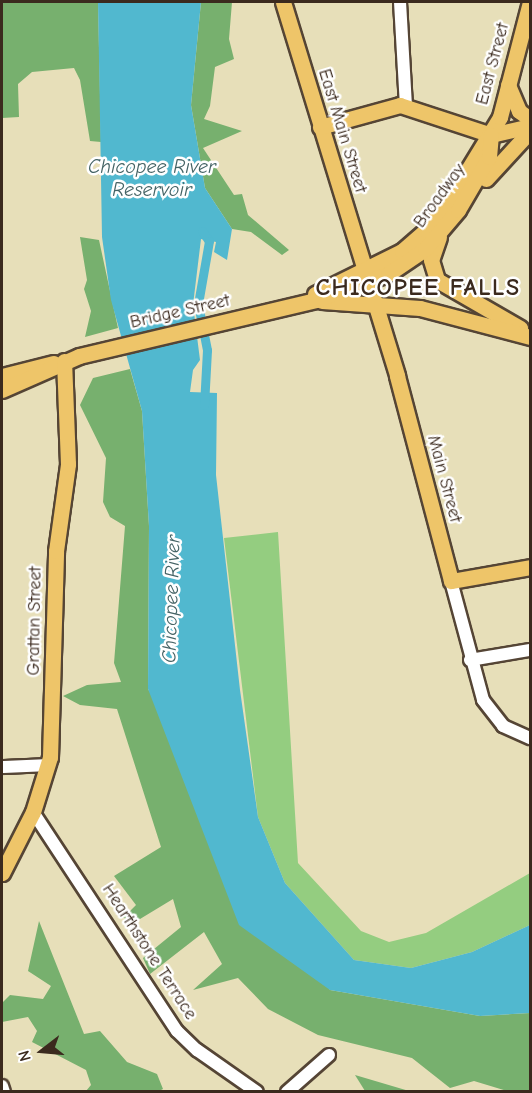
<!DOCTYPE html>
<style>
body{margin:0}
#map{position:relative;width:532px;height:1093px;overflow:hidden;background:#e7dfb9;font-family:"Comic Neue",sans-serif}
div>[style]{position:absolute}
.green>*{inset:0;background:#94cd80}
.forest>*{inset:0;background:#77b06e}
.water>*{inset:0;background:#51b8cf}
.canal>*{height:9px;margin:-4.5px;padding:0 4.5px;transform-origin:4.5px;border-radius:4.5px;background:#51b8cf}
.roads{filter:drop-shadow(2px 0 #554535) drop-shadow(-2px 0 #554535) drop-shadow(0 2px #554535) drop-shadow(0 -2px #554535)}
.minor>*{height:12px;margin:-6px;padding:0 6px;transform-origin:6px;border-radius:6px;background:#fff}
.major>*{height:15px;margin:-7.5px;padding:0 7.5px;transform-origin:7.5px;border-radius:7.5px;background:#eec569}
span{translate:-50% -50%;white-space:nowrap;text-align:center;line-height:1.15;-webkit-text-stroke:5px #fff;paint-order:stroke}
.street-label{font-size:18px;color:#3b2a1e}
.water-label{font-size:20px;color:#446365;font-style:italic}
.district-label{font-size:24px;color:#3b2a1e;font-weight:700;letter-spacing:1.5px}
.frame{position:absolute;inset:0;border:3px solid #3b2a1e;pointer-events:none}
.north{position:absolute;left:12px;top:1021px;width:60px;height:60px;-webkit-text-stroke:4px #fff;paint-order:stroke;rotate:254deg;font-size:16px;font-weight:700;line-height:24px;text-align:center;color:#3b2a1e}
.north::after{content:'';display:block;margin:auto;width:21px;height:27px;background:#3b2a1e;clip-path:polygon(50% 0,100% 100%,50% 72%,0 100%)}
</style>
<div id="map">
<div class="green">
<div style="clip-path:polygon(278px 532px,298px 863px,361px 931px,389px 942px,426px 933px,530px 873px,530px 925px,472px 952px,411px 968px,354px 960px,285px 883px,258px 817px,224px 538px)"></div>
</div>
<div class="forest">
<div style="clip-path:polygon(2px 2px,98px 2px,101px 142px,90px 141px,80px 80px,74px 68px,32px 72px,18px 84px,19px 117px,2px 118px)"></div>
<div style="clip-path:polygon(201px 2px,232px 2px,229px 39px,234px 59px,215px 67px,210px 106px,204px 119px,242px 131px,203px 148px,234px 195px,242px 194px,248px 215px,289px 250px,282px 255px,251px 232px,232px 229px,205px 188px,191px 105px)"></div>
<div style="clip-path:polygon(80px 237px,99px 240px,118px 328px,85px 337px,91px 311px,84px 289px,87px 280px)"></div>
<div style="clip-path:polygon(130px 369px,142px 411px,149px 526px,148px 689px,330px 990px,480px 1016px,530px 1013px,530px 1091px,507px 1091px,474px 1081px,450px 1088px,412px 1058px,318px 1035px,268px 1009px,238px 978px,193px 990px,222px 964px,204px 932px,150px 974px,143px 958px,181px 927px,173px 899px,140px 919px,123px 918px,136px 905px,114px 876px,161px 847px,117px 709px,80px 705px,63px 696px,87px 685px,121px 682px,114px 663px,125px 526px,110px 517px,103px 502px,106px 458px,80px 405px,93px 378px)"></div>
<div style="clip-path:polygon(39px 921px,84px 1034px,100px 1031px,127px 1062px,157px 1074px,163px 1089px,159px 1091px,86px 1091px,91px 1085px,86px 1070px,32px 1042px,37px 1031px,28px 1017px,2px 1022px,2px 1003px,10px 995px,43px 999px,51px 986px,28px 971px)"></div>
<div style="clip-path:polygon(355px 1075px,409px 1091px,365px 1091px)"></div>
</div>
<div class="water">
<div style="clip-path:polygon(98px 2px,201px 2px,191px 105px,205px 188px,232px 229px,227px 260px,214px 252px,216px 242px,201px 239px,193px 305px,200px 360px,193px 370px,190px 392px,217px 393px,216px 475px,240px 690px,258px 817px,285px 883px,354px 960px,411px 968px,472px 952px,530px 925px,530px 1013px,480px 1016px,330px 990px,239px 925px,148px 689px,149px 526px,142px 411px,111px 300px,102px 237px)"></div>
</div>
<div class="canal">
<div style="left:202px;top:231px;width:12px;rotate:55deg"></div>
<div style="left:209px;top:241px;width:64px;rotate:99.9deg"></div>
<div style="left:198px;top:304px;width:47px;rotate:78.9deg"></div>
<div style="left:207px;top:350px;width:55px;rotate:93.1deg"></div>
</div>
<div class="roads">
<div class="minor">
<div style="left:400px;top:2px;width:105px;rotate:86.7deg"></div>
<div style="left:451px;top:581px;width:123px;rotate:74.9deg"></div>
<div style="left:483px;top:700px;width:33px;rotate:52deg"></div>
<div style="left:503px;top:726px;width:30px;rotate:24deg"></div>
<div style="left:470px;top:660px;width:61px;rotate:-9.5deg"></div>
<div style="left:2px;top:767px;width:47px;rotate:-2.4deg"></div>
<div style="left:33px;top:812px;width:262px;rotate:56.7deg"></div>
<div style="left:177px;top:1031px;width:28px;rotate:44deg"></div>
<div style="left:197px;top:1050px;width:73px;rotate:35deg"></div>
<div style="left:2px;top:1086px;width:6px;rotate:72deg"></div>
<div style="left:287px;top:1092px;width:56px;rotate:-41.4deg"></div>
</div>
<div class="major">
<div style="left:283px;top:2px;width:391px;rotate:73deg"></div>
<div style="left:397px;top:376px;width:212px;rotate:75.2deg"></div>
<div style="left:451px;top:581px;width:80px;rotate:-10deg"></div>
<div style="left:508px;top:85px;width:28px;rotate:67deg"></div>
<div style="left:519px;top:111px;width:14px;rotate:36deg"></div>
<div style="left:320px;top:127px;width:83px;rotate:-15.4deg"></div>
<div style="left:400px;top:105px;width:96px;rotate:18.2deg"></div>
<div style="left:491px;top:135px;width:40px;rotate:-13deg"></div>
<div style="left:486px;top:179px;width:65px;rotate:-47.5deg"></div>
<div style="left:439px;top:237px;width:24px;rotate:109deg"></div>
<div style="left:431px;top:260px;width:21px;rotate:73deg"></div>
<div style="left:437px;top:280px;width:96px;rotate:30deg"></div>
<div style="left:315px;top:294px;width:97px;rotate:-26.3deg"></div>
<div style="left:402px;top:251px;width:32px;rotate:-41deg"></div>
<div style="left:426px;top:230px;width:39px;rotate:-52deg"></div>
<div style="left:450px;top:199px;width:96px;rotate:-58.6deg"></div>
<div style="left:500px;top:117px;width:119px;rotate:-75.4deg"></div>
<div style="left:322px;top:301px;width:98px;rotate:4.1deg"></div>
<div style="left:420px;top:308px;width:114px;rotate:14.8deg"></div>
<div style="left:2px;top:376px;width:53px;rotate:-14.3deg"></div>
<div style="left:2px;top:390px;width:84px;rotate:-23.8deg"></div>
<div style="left:79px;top:356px;width:244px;rotate:-13.3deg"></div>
<div style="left:316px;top:300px;width:77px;rotate:-19.9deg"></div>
<div style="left:388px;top:274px;width:45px;rotate:-34deg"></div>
<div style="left:425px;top:249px;width:51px;rotate:-49.8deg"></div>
<div style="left:458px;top:210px;width:61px;rotate:-59.7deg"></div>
<div style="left:489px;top:157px;width:22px;rotate:-85deg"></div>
<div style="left:2px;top:873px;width:68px;rotate:-63.1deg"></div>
<div style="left:33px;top:812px;width:58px;rotate:-72.8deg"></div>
<div style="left:50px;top:757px;width:206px;rotate:-88.3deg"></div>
<div style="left:56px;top:551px;width:88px;rotate:-82.1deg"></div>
<div style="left:68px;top:464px;width:103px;rotate:-92.2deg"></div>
</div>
</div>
<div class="street-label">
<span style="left:493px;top:64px;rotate:-75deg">East Street</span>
<span style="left:342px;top:131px;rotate:73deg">East Main Street</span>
<span style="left:440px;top:196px;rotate:-54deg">Broadway</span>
<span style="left:180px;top:312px;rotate:-13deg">Bridge Street</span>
<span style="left:444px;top:479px;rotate:75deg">Main Street</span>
<span style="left:35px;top:621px;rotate:-89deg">Grattan Street</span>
<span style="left:149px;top:952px;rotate:57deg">Hearthstone Terrace</span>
</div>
<div class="water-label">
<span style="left:152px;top:178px">Chicopee River<br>Reservoir</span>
<span style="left:171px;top:599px;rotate:-88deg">Chicopee River</span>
</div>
<div class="district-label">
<span style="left:418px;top:288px">CHICOPEE FALLS</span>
</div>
<div class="frame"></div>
<div class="north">N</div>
</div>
